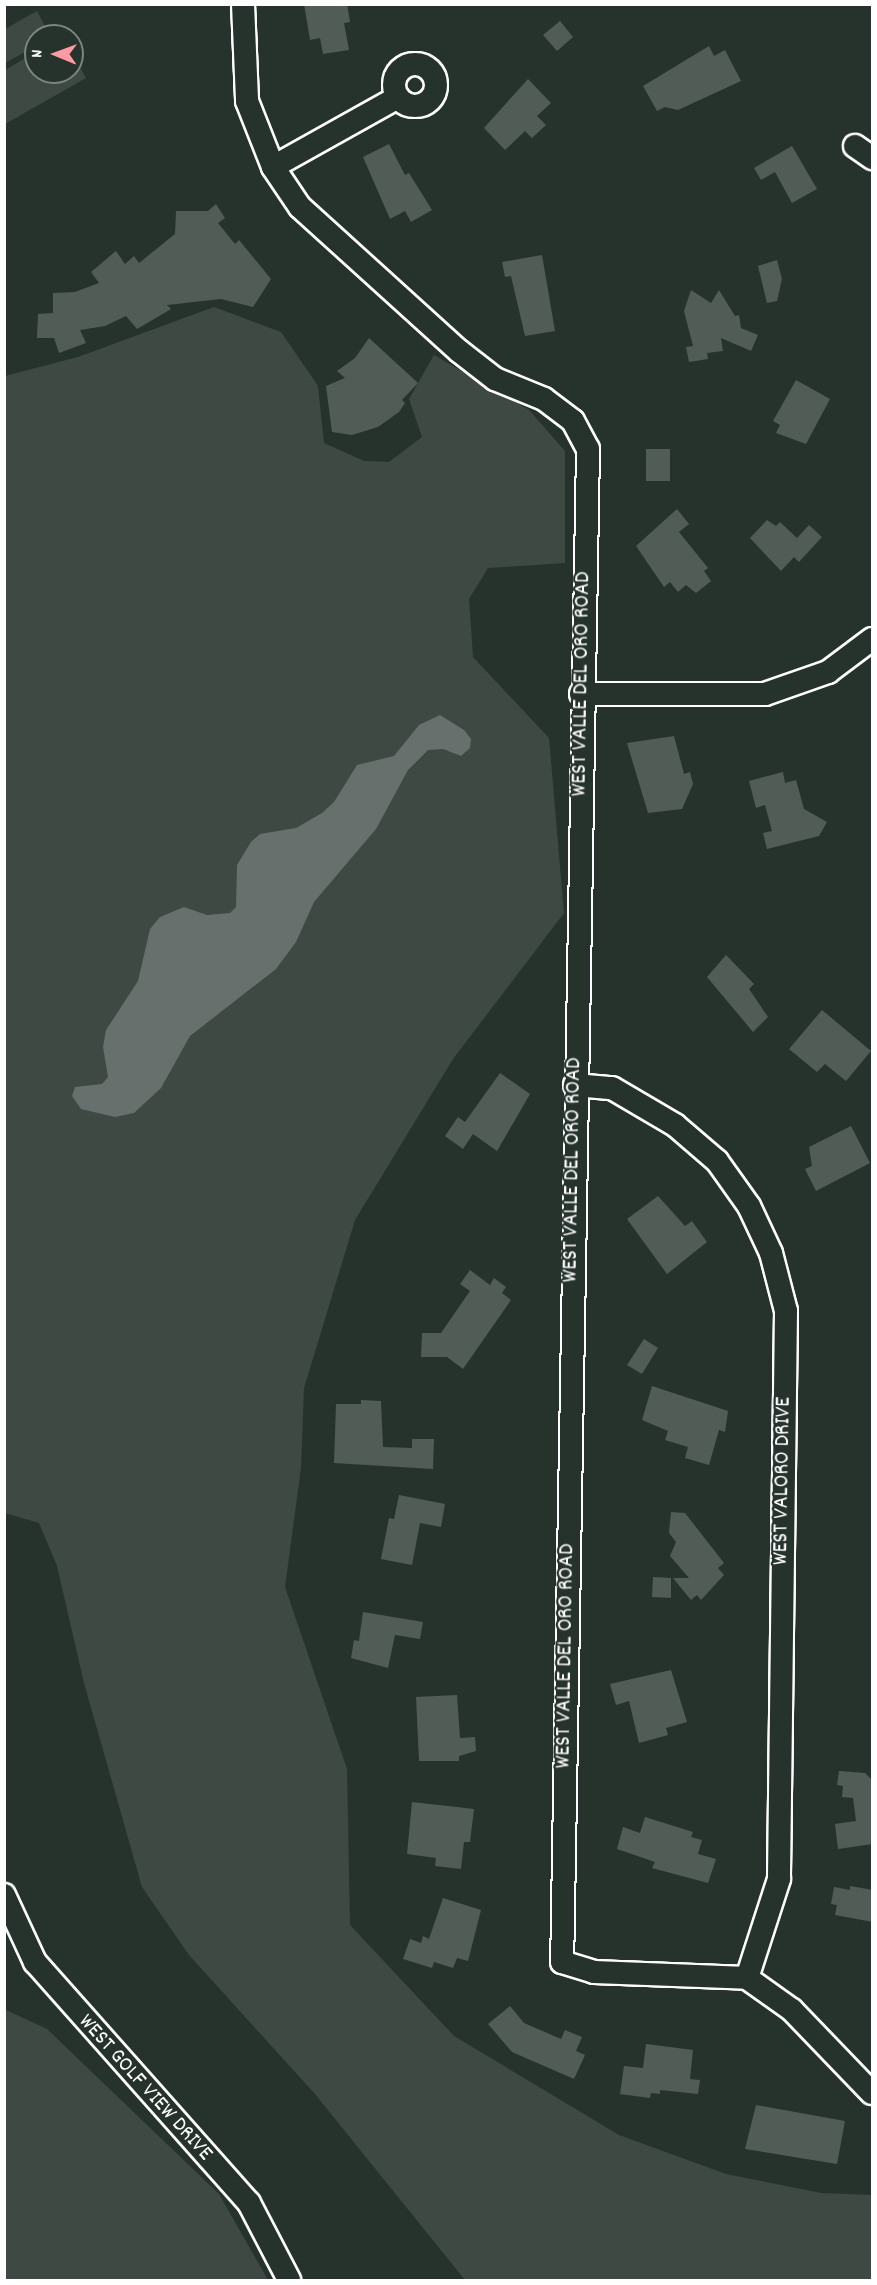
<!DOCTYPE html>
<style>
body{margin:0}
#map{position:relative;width:877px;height:2285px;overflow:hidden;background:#26332d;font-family:Dekko,sans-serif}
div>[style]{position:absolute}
.green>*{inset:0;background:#3e4944}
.water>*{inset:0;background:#67706c}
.building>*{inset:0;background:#515c57}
.roads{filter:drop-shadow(2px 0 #fff) drop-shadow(-2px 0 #fff) drop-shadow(0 2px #fff) drop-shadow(0 -2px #fff)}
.minor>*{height:22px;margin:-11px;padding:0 11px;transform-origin:11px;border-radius:11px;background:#26332d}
.minor>.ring{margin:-11px;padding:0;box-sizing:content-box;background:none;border:22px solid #26332d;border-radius:50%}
span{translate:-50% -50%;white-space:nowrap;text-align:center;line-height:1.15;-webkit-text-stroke:4.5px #26332d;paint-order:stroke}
.street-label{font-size:22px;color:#fff}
.frame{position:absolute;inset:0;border:6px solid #fff;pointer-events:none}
.north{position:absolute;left:24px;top:24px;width:60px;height:60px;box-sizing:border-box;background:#26332d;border:2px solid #7d8581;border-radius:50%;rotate:271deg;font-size:16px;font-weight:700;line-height:24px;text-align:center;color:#fff}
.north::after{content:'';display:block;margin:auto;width:21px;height:27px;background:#ff9aa2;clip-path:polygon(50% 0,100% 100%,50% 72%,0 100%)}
</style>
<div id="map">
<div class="green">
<div style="clip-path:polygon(37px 11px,50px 36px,36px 36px,36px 46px,5px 63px,5px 29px)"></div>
<div style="clip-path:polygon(36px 52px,36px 72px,72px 72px,72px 53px,86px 78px,5px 124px,5px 70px)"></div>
<div style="clip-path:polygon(214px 307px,281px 332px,318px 386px,324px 443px,364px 461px,389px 462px,422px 437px,409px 399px,434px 355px,529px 410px,565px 451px,565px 563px,488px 568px,469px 599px,473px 657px,549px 738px,564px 913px,453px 1059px,355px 1220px,304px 1388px,301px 1468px,285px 1587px,347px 1769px,350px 1925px,454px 2036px,619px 2135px,726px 2174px,821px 2193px,872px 2195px,872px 2280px,465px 2280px,315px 2094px,189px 1955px,142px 1887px,84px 1683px,57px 1566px,39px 1523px,5px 1513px,5px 376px,78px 357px)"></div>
<div style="clip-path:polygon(4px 2009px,47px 2029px,219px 2194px,268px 2280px,5px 2280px)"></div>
</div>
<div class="water">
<div style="clip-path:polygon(440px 715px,464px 730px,471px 739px,470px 748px,461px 756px,443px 749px,428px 750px,408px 770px,376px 829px,314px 902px,296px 942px,276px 969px,190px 1036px,161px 1088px,134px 1113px,115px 1117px,81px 1109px,72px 1096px,75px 1087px,102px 1084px,108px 1077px,103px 1047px,106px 1030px,138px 981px,150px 929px,160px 917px,184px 907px,207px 915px,230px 913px,236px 907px,237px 865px,251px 842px,260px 834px,296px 828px,322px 813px,334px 802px,357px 765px,394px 756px,419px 725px)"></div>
</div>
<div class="building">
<div style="clip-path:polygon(304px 4px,347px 4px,350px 22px,344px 23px,349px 50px,323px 54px,320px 38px,310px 40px)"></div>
<div style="clip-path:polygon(560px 21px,573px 37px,557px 51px,543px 35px)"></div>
<div style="clip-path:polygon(709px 46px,714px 56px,725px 50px,741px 81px,678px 110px,665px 107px,657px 111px,643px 86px)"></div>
<div style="clip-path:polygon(528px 79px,551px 103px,537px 116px,546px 125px,532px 138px,525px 131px,505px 150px,484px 128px)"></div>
<div style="clip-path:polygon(389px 144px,405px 175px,409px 173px,432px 210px,411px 222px,405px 211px,390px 219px,363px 157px)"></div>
<div style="clip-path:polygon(792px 146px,817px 189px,792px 203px,775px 172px,761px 180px,754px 168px)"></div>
<div style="clip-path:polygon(216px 204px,225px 218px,218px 223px,235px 244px,239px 240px,271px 279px,253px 307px,221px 299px,167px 305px,171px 309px,137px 329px,126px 316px,105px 326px,80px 330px,86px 343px,59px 353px,54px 338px,37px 338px,38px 314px,53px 313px,53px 293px,75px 292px,99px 283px,91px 272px,116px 251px,125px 264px,134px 256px,139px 263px,175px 234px,176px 211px,208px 211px)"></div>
<div style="clip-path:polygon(542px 255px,555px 331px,525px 336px,511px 276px,505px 277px,502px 262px)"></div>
<div style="clip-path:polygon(777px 260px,782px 279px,777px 301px,767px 303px,758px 266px)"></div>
<div style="clip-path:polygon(691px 290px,711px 303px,719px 290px,735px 316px,739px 315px,741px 328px,758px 335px,751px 351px,721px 338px,723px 351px,707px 353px,708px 359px,689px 362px,686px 347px,693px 346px,684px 311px)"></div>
<div style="clip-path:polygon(369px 338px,418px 383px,402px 400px,405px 403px,399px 412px,378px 427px,352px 435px,332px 432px,326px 386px,345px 378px,337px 371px,355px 358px)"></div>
<div style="clip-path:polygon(796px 380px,830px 399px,806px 444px,776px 433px,780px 425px,773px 421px)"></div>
<div style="clip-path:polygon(646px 449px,670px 449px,670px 481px,646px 481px)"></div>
<div style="clip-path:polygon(677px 509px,689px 524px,679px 532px,708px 568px,704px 571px,711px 581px,696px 593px,686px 585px,678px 592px,670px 582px,664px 587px,636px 546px)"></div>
<div style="clip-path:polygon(767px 520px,776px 526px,780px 522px,797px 538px,809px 525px,822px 537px,799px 562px,794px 557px,781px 571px,750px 538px)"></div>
<div style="clip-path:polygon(674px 736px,684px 774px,690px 772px,693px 784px,682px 809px,648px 813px,627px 743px)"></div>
<div style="clip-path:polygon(783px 772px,785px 783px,796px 780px,804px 809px,827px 822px,819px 836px,767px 849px,763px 833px,772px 831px,765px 805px,756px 808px,749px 781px)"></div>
<div style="clip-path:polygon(726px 955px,754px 984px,749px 989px,768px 1017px,753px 1032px,707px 977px)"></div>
<div style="clip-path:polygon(822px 1010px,871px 1051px,846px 1081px,825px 1064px,817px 1072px,789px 1049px)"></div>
<div style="clip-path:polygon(500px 1073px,530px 1094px,497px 1151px,473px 1134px,463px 1149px,445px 1136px,458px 1117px,465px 1122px)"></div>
<div style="clip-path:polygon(851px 1126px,870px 1163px,816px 1191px,805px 1169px,812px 1166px,809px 1147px)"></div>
<div style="clip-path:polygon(658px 1196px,685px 1226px,692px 1221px,707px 1242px,667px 1274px,627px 1219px)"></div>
<div style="clip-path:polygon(470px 1270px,490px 1285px,494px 1278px,506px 1287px,502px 1293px,511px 1300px,463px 1369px,447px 1357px,421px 1357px,422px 1333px,441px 1333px,470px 1291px,460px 1284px)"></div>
<div style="clip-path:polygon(644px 1339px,658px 1348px,642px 1374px,627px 1365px)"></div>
<div style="clip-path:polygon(652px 1386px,728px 1411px,725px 1432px,719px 1430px,709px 1465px,685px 1458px,688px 1447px,665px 1440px,668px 1431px,642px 1420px)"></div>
<div style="clip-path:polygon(361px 1400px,381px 1401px,383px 1447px,412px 1448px,412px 1439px,434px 1439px,433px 1469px,334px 1463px,336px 1404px,361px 1404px)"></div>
<div style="clip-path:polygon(399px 1495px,445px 1504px,441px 1527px,420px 1523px,412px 1565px,381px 1559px,389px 1518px,394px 1519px)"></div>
<div style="clip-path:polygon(671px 1512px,685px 1513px,724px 1563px,718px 1568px,724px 1575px,701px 1600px,697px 1595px,691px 1600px,673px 1578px,689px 1578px,670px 1556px,676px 1542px,669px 1533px)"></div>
<div style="clip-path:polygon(653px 1577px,671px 1578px,671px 1598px,652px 1597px)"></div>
<div style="clip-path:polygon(363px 1612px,423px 1622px,420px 1639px,395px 1635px,388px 1668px,351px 1658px,354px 1640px,359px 1641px)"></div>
<div style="clip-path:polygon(671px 1670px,687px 1722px,666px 1728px,668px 1735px,639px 1743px,629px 1701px,616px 1705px,610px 1684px)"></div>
<div style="clip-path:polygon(457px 1695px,460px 1738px,475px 1737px,476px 1751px,459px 1756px,459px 1761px,419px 1761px,416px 1697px)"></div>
<div style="clip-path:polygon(839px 1771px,865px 1773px,873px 1781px,873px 1844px,838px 1849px,835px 1824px,856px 1821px,853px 1798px,842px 1797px,843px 1786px,837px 1785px)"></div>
<div style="clip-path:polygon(412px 1802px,474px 1809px,470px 1842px,464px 1842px,461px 1869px,435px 1866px,436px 1858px,407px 1854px)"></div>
<div style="clip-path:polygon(645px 1817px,693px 1832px,691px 1837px,702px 1840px,698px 1854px,716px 1859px,708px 1883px,652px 1868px,655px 1862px,617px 1849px,623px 1827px,640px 1833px)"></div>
<div style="clip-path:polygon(850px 1886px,873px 1890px,873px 1922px,835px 1915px,837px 1905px,831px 1904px,834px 1887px,850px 1890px)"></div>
<div style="clip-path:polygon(443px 1898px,481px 1910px,468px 1961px,457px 1958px,453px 1968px,434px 1962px,432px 1968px,403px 1959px,410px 1939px,421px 1943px,423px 1936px,429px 1939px)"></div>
<div style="clip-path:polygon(510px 2006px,524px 2023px,561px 2039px,565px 2030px,582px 2037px,576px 2051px,585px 2055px,574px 2079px,512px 2052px,488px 2024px)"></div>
<div style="clip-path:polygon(646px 2044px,693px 2050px,690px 2079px,700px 2080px,698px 2094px,660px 2090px,660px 2094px,651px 2093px,650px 2098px,620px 2094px,624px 2066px,643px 2068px)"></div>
<div style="clip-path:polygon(756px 2105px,845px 2121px,837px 2164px,745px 2149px)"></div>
</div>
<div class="roads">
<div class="minor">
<div style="left:243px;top:4px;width:97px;rotate:87.6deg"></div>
<div style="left:247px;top:101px;width:71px;rotate:68.5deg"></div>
<div style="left:273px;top:167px;width:48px;rotate:56deg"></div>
<div style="left:300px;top:207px;width:215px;rotate:42.2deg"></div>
<div style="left:459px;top:351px;width:46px;rotate:37.9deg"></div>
<div style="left:495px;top:379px;width:53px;rotate:22.2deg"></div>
<div style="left:544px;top:399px;width:36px;rotate:37deg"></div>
<div style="left:573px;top:421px;width:32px;rotate:62deg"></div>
<div style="left:588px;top:449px;width:1513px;rotate:90.98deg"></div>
<div style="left:562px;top:1962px;width:34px;rotate:17deg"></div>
<div style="left:594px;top:1972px;width:153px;rotate:2.2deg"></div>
<div style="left:747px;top:1978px;width:55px;rotate:35.4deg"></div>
<div style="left:792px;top:2010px;width:115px;rotate:46.1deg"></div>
<div class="ring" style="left:394px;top:64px;width:20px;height:20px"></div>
<div style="left:855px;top:146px;width:21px;rotate:35deg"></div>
<div style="left:273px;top:167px;width:143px;rotate:-29.2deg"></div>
<div style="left:581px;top:694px;width:184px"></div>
<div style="left:765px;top:694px;width:67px;rotate:-19.2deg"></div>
<div style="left:828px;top:672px;width:55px;rotate:-36.9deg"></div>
<div style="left:575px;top:1085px;width:37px;rotate:5deg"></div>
<div style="left:612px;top:1088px;width:73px;rotate:30.4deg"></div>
<div style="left:675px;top:1125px;width:55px;rotate:40.6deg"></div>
<div style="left:717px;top:1161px;width:55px;rotate:54.6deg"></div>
<div style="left:749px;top:1206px;width:52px;rotate:64.9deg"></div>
<div style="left:771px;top:1253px;width:60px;rotate:75.5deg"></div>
<div style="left:786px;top:1311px;width:568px;rotate:90.71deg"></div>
<div style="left:779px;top:1879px;width:104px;rotate:107.9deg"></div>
<div style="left:4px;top:1895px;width:74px;rotate:65.2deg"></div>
<div style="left:35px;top:1962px;width:322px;rotate:48.4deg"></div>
<div style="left:249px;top:2203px;width:87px;rotate:62.5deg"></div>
</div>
</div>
<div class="street-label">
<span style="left:582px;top:684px;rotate:-89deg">WEST VALLE DEL ORO ROAD</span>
<span style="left:573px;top:1170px;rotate:-89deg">WEST VALLE DEL ORO ROAD</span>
<span style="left:783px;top:1481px;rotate:-89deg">WEST VALORO DRIVE</span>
<span style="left:566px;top:1656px;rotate:-89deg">WEST VALLE DEL ORO ROAD</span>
<span style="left:145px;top:2088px;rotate:48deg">WEST GOLF VIEW DRIVE</span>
</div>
<div class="frame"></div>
<div class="north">N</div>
</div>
